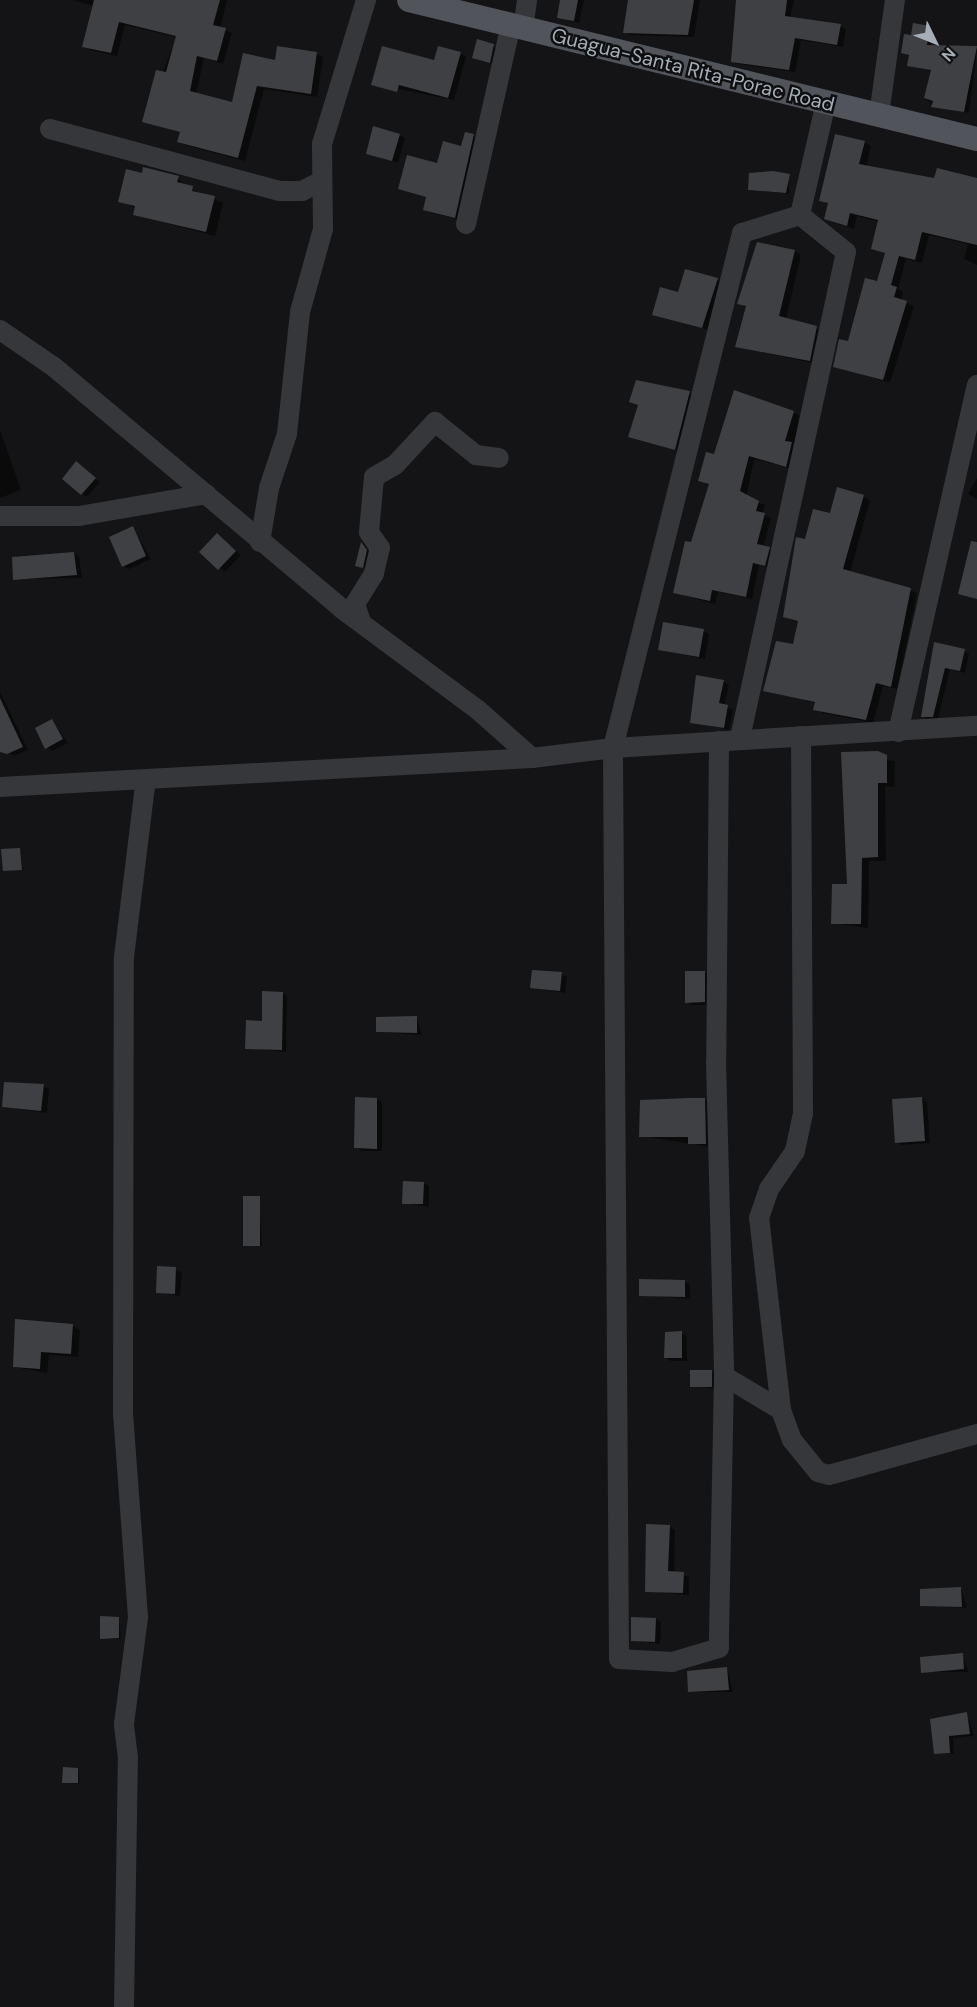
<!DOCTYPE html>
<style>
body{margin:0}
#map{position:relative;width:977px;height:2007px;overflow:hidden;background:#141416;font-family:"DM Sans",sans-serif}
div>[style]{position:absolute}
.shadow>*{inset:0;background:#0007}
.building>*{inset:0;background:#3e4043}
.minor>*{height:20px;margin:-10px;padding:0 10px;transform-origin:10px;border-radius:10px;background:#35373b}
.major>*{height:24px;margin:-12px;padding:0 12px;transform-origin:12px;border-radius:12px;background:#51555b}
span{translate:-50% -50%;white-space:nowrap;text-align:center;line-height:1.15;-webkit-text-stroke:5px #0f0f11;paint-order:stroke}
.street-label{font-size:20px;color:#a5aeb7}
.north{position:absolute;left:905px;top:12px;width:60px;height:60px;-webkit-text-stroke:4px #0f0f11;paint-order:stroke;rotate:133deg;font-size:16px;font-weight:700;line-height:24px;text-align:center;color:#a5aeb7}
.north::after{content:'';display:block;margin:auto;width:21px;height:27px;background:#a5aeb7;clip-path:polygon(50% 0,100% 100%,50% 72%,0 100%)}
</style>
<div id="map">
<div class="shadow">
<div style="clip-path:polygon(72px 0,227px 0,220px 28px,232px 33px,223px 64px,204px 58px,196px 94px,233px 104px,276px 62px,316px 54px,323px 57px,317px 97px,264px 89px,245px 161px,185px 145px,178px 141px,181px 133px,143px 121px,177px 37px,125px 25px,117px 56px,90px 50px,84px 46px,94px 6px)"></div>
<div style="clip-path:polygon(562px 0,584px 0,579px 23px,559px 17px)"></div>
<div style="clip-path:polygon(630px 0,700px 0,694px 37px,630px 35px,624px 32px)"></div>
<div style="clip-path:polygon(738px 0,794px 0,790px 18px,840px 26px,846px 29px,843px 47px,801px 40px,795px 72px,738px 64px,732px 61px)"></div>
<div style="clip-path:polygon(930px 28px,931px 47px,977px 50px,969px 113px,933px 106px,925px 98px,932px 71px,908px 65px,910px 56px,902px 53px,912px 37px)"></div>
<div style="clip-path:polygon(478px 41px,499px 49px,496px 65px,474px 57px)"></div>
<div style="clip-path:polygon(460px 53px,466px 57px,454px 100px,373px 84px)"></div>
<div style="clip-path:polygon(400px 135px,405px 138px,398px 163px,368px 153px)"></div>
<div style="clip-path:polygon(473px 136px,479px 139px,460px 220px,430px 212px,424px 209px,428px 198px,400px 189px)"></div>
<div style="clip-path:polygon(864px 142px,871px 146px,866px 167px,935px 180px,977px 180px,977px 265px,964px 259px,968px 244px,929px 235px,922px 263px,906px 259px,898px 289px,903px 292px,901px 301px,914px 306px,890px 383px,835px 366px,878px 283px,886px 254px,873px 248px,880px 222px,857px 216px,854px 229px,833px 222px,826px 218px,828px 204px,821px 200px)"></div>
<div style="clip-path:polygon(127px 171px,178px 178px,186px 187px,223px 203px,215px 236px,135px 215px,136px 208px,120px 201px)"></div>
<div style="clip-path:polygon(789px 175px,789px 194px,752px 190px)"></div>
<div style="clip-path:polygon(794px 251px,801px 255px,786px 319px,823px 331px,817px 364px,737px 347px,747px 307px,738px 303px)"></div>
<div style="clip-path:polygon(686px 270px,723px 282px,708px 330px,654px 314px,679px 294px)"></div>
<div style="clip-path:polygon(689px 393px,695px 396px,681px 452px,630px 436px,639px 406px,631px 402px)"></div>
<div style="clip-path:polygon(793px 412px,799px 416px,792px 469px,754px 459px,746px 499px,765px 505px,762px 514px,771px 518px,763px 547px,775px 552px,771px 568px,759px 565px,752px 599px,718px 592px,715px 604px,675px 593px,710px 485px,700px 480px,715px 456px)"></div>
<div style="clip-path:polygon(0 430px,21px 490px,0 498px)"></div>
<div style="clip-path:polygon(77px 463px,100px 482px,87px 497px,82px 494px)"></div>
<div style="clip-path:polygon(977px 478px,977px 499px,968px 494px)"></div>
<div style="clip-path:polygon(863px 496px,870px 500px,850px 573px,917px 593px,897px 689px,883px 686px,873px 723px,822px 713px,816px 703px,764px 690px,794px 646px,799px 622px,785px 617px,797px 538px,807px 541px,831px 515px)"></div>
<div style="clip-path:polygon(133px 528px,151px 559px,129px 569px,123px 566px)"></div>
<div style="clip-path:polygon(218px 535px,241px 555px,225px 572px,201px 552px)"></div>
<div style="clip-path:polygon(362px 544px,372px 555px,369px 570px,357px 565px)"></div>
<div style="clip-path:polygon(74px 553px,79px 557px,82px 578px,14px 579px)"></div>
<div style="clip-path:polygon(703px 631px,709px 634px,705px 659px,660px 650px)"></div>
<div style="clip-path:polygon(935px 644px,969px 653px,965px 673px,950px 669px,938px 719px,927px 719px,923px 717px)"></div>
<div style="clip-path:polygon(723px 681px,729px 685px,724px 706px,733px 710px,729px 730px,691px 722px)"></div>
<div style="clip-path:polygon(0 692px,28px 750px,13px 756px,0 736px)"></div>
<div style="clip-path:polygon(52px 721px,68px 743px,52px 751px,47px 747px)"></div>
<div style="clip-path:polygon(843px 754px,895px 761px,894px 787px,885px 786px,886px 861px,869px 861px,868px 928px,833px 923px,848px 885px)"></div>
<div style="clip-path:polygon(20px 850px,23px 870px,4px 870px)"></div>
<div style="clip-path:polygon(704px 972px,710px 975px,710px 1005px,692px 1005px,686px 1002px)"></div>
<div style="clip-path:polygon(561px 974px,567px 977px,565px 993px,531px 987px)"></div>
<div style="clip-path:polygon(282px 993px,287px 996px,286px 1052px,247px 1048px)"></div>
<div style="clip-path:polygon(417px 1018px,422px 1035px,377px 1032px)"></div>
<div style="clip-path:polygon(43px 1086px,49px 1089px,47px 1113px,4px 1107px)"></div>
<div style="clip-path:polygon(377px 1099px,382px 1102px,382px 1151px,362px 1151px,356px 1147px)"></div>
<div style="clip-path:polygon(922px 1099px,927px 1102px,930px 1143px,902px 1145px,896px 1142px)"></div>
<div style="clip-path:polygon(705px 1100px,710px 1103px,711px 1147px,641px 1136px)"></div>
<div style="clip-path:polygon(423px 1183px,429px 1186px,429px 1207px,404px 1203px)"></div>
<div style="clip-path:polygon(259px 1198px,262px 1246px,247px 1246px,245px 1245px)"></div>
<div style="clip-path:polygon(159px 1268px,182px 1272px,180px 1296px,157px 1292px)"></div>
<div style="clip-path:polygon(684px 1281px,690px 1285px,690px 1299px,640px 1295px)"></div>
<div style="clip-path:polygon(72px 1325px,80px 1330px,78px 1357px,49px 1355px,47px 1373px,14px 1367px)"></div>
<div style="clip-path:polygon(682px 1333px,687px 1336px,687px 1361px,671px 1361px,666px 1358px)"></div>
<div style="clip-path:polygon(711px 1371px,717px 1374px,717px 1389px,691px 1386px)"></div>
<div style="clip-path:polygon(670px 1527px,675px 1530px,674px 1573px,689px 1577px,689px 1595px,646px 1591px)"></div>
<div style="clip-path:polygon(961px 1588px,967px 1608px,922px 1605px)"></div>
<div style="clip-path:polygon(119px 1618px,121px 1639px,102px 1638px)"></div>
<div style="clip-path:polygon(656px 1619px,661px 1622px,660px 1644px,632px 1640px)"></div>
<div style="clip-path:polygon(962px 1655px,969px 1672px,923px 1672px)"></div>
<div style="clip-path:polygon(727px 1668px,733px 1692px,689px 1692px)"></div>
<div style="clip-path:polygon(967px 1714px,974px 1736px,953px 1738px,954px 1754px,935px 1753px,932px 1720px)"></div>
<div style="clip-path:polygon(78px 1769px,80px 1784px,64px 1782px)"></div>
</div>
<div class="building">
<div style="clip-path:polygon(94px 0,220px 0,213px 25px,226px 28px,217px 61px,197px 56px,190px 91px,232px 102px,243px 53px,275px 60px,277px 46px,317px 52px,311px 94px,257px 86px,238px 158px,177px 142px,180px 132px,142px 122px,156px 70px,166px 72px,176px 36px,119px 22px,111px 53px,82px 47px)"></div>
<div style="clip-path:polygon(560px 0,578px 0,574px 21px,557px 18px)"></div>
<div style="clip-path:polygon(628px 0,694px 0,688px 35px,623px 33px)"></div>
<div style="clip-path:polygon(736px 0,787px 0,785px 16px,841px 24px,837px 45px,795px 38px,789px 70px,731px 62px)"></div>
<div style="clip-path:polygon(913px 23px,930px 26px,927px 45px,977px 46px,964px 112px,931px 107px,933px 101px,924px 98px,931px 70px,907px 66px,909px 55px,901px 53px,904px 34px,911px 35px)"></div>
<div style="clip-path:polygon(477px 39px,494px 44px,490px 63px,472px 58px)"></div>
<div style="clip-path:polygon(382px 46px,434px 60px,438px 46px,461px 52px,448px 98px,399px 85px,397px 92px,371px 85px)"></div>
<div style="clip-path:polygon(373px 126px,400px 134px,392px 161px,366px 154px)"></div>
<div style="clip-path:polygon(465px 132px,474px 134px,455px 218px,423px 210px,426px 197px,398px 189px,407px 155px,437px 163px,443px 141px,461px 146px)"></div>
<div style="clip-path:polygon(835px 134px,865px 141px,859px 164px,934px 178px,937px 168px,977px 178px,977px 245px,922px 232px,915px 260px,899px 256px,891px 285px,897px 287px,894px 297px,907px 301px,883px 380px,833px 367px,839px 339px,848px 341px,865px 278px,877px 281px,885px 253px,871px 249px,878px 220px,850px 213px,847px 226px,824px 219px,828px 203px,819px 201px)"></div>
<div style="clip-path:polygon(143px 167px,179px 176px,177px 182px,193px 186px,192px 191px,215px 196px,206px 232px,133px 215px,135px 206px,118px 202px,126px 169px,142px 173px)"></div>
<div style="clip-path:polygon(773px 171px,790px 174px,786px 193px,748px 190px,749px 173px)"></div>
<div style="clip-path:polygon(757px 242px,795px 250px,779px 316px,817px 326px,810px 361px,735px 347px,746px 306px,737px 304px)"></div>
<div style="clip-path:polygon(685px 269px,718px 278px,702px 328px,652px 315px,660px 287px,678px 292px)"></div>
<div style="clip-path:polygon(636px 380px,690px 391px,675px 450px,628px 437px,638px 405px,629px 402px)"></div>
<div style="clip-path:polygon(734px 390px,794px 411px,785px 441px,792px 442px,786px 467px,749px 456px,740px 491px,759px 501px,756px 511px,765px 513px,757px 544px,770px 547px,765px 566px,753px 563px,746px 597px,712px 590px,710px 601px,673px 593px,685px 541px,691px 542px,709px 484px,698px 481px,706px 452px,714px 454px)"></div>
<div style="clip-path:polygon(76px 461px,96px 478px,81px 495px,62px 479px)"></div>
<div style="clip-path:polygon(837px 487px,864px 495px,843px 569px,911px 588px,891px 687px,876px 683px,866px 720px,813px 710px,815px 702px,763px 691px,776px 641px,793px 644px,798px 621px,783px 617px,796px 537px,805px 539px,813px 509px,830px 513px)"></div>
<div style="clip-path:polygon(133px 526px,146px 556px,122px 567px,109px 537px)"></div>
<div style="clip-path:polygon(217px 533px,236px 551px,218px 570px,199px 552px)"></div>
<div style="clip-path:polygon(971px 541px,977px 542px,977px 599px,958px 594px)"></div>
<div style="clip-path:polygon(361px 542px,367px 550px,363px 568px,355px 566px)"></div>
<div style="clip-path:polygon(74px 552px,77px 575px,13px 580px,12px 557px)"></div>
<div style="clip-path:polygon(663px 622px,704px 629px,699px 657px,658px 650px)"></div>
<div style="clip-path:polygon(934px 642px,965px 649px,960px 671px,945px 668px,933px 717px,921px 717px)"></div>
<div style="clip-path:polygon(696px 675px,724px 680px,719px 703px,728px 705px,724px 728px,690px 723px)"></div>
<div style="clip-path:polygon(0 698px,23px 747px,7px 754px,0 752px)"></div>
<div style="clip-path:polygon(52px 719px,63px 739px,45px 749px,35px 728px)"></div>
<div style="clip-path:polygon(878px 751px,887px 755px,887px 783px,878px 783px,878px 857px,862px 858px,861px 924px,831px 924px,832px 884px,847px 884px,841px 752px)"></div>
<div style="clip-path:polygon(20px 848px,22px 870px,3px 871px,1px 849px)"></div>
<div style="clip-path:polygon(532px 970px,562px 972px,560px 991px,530px 988px)"></div>
<div style="clip-path:polygon(685px 971px,705px 971px,705px 1002px,685px 1003px)"></div>
<div style="clip-path:polygon(262px 991px,283px 992px,282px 1050px,245px 1049px,246px 1020px,262px 1021px)"></div>
<div style="clip-path:polygon(417px 1016px,417px 1033px,376px 1032px,376px 1017px)"></div>
<div style="clip-path:polygon(4px 1082px,44px 1084px,41px 1111px,2px 1107px)"></div>
<div style="clip-path:polygon(355px 1097px,377px 1098px,377px 1149px,354px 1148px)"></div>
<div style="clip-path:polygon(922px 1097px,925px 1141px,895px 1143px,892px 1099px)"></div>
<div style="clip-path:polygon(689px 1098px,705px 1098px,706px 1144px,688px 1144px,688px 1137px,639px 1137px,640px 1100px)"></div>
<div style="clip-path:polygon(403px 1181px,424px 1182px,423px 1204px,402px 1204px)"></div>
<div style="clip-path:polygon(243px 1196px,260px 1196px,260px 1246px,243px 1246px)"></div>
<div style="clip-path:polygon(157px 1266px,176px 1267px,175px 1294px,156px 1293px)"></div>
<div style="clip-path:polygon(639px 1279px,685px 1280px,685px 1297px,639px 1296px)"></div>
<div style="clip-path:polygon(15px 1319px,73px 1324px,71px 1354px,41px 1352px,40px 1369px,13px 1367px)"></div>
<div style="clip-path:polygon(682px 1331px,682px 1358px,664px 1358px,665px 1332px)"></div>
<div style="clip-path:polygon(690px 1370px,712px 1370px,712px 1387px,690px 1387px)"></div>
<div style="clip-path:polygon(646px 1524px,670px 1525px,668px 1571px,684px 1572px,683px 1593px,645px 1592px)"></div>
<div style="clip-path:polygon(961px 1587px,962px 1607px,920px 1606px,920px 1589px)"></div>
<div style="clip-path:polygon(100px 1616px,119px 1617px,119px 1638px,100px 1639px)"></div>
<div style="clip-path:polygon(631px 1617px,656px 1618px,655px 1642px,631px 1641px)"></div>
<div style="clip-path:polygon(963px 1653px,964px 1669px,921px 1673px,920px 1657px)"></div>
<div style="clip-path:polygon(727px 1667px,729px 1690px,688px 1692px,687px 1671px)"></div>
<div style="clip-path:polygon(967px 1712px,970px 1734px,949px 1736px,950px 1753px,934px 1754px,930px 1719px)"></div>
<div style="clip-path:polygon(63px 1767px,78px 1768px,78px 1783px,62px 1783px)"></div>
</div>
<div class="minor">
<div style="left:523px;top:29px;width:29px;rotate:-82deg"></div>
<div style="left:879px;top:115px;width:116px;rotate:-82.1deg"></div>
<div style="left:50px;top:129px;width:237px;rotate:15.1deg"></div>
<div style="left:279px;top:191px;width:23px"></div>
<div style="left:302px;top:191px;width:20px;rotate:-27deg"></div>
<div style="left:800px;top:215px;width:116px;rotate:-77deg"></div>
<div style="left:466px;top:224px;width:204px;rotate:-77.3deg"></div>
<div style="left:0;top:330px;width:65px;rotate:34.4deg"></div>
<div style="left:54px;top:367px;width:376px;rotate:40deg"></div>
<div style="left:342px;top:609px;width:169px;rotate:36.6deg"></div>
<div style="left:478px;top:710px;width:72px;rotate:41.6deg"></div>
<div style="left:0;top:516px;width:79px"></div>
<div style="left:79px;top:516px;width:129px;rotate:-9.8deg"></div>
<div style="left:260px;top:542px;width:55px;rotate:-80.5deg"></div>
<div style="left:269px;top:488px;width:57px;rotate:-71.6deg"></div>
<div style="left:287px;top:434px;width:123px;rotate:-83.9deg"></div>
<div style="left:300px;top:312px;width:86px;rotate:-74.5deg"></div>
<div style="left:323px;top:229px;width:85px;rotate:-90.7deg"></div>
<div style="left:322px;top:144px;width:151px;rotate:-73deg"></div>
<div style="left:361px;top:622px;width:19px;rotate:-108deg"></div>
<div style="left:355px;top:604px;width:36px;rotate:-58deg"></div>
<div style="left:374px;top:573px;width:26px;rotate:-77deg"></div>
<div style="left:380px;top:548px;width:19px;rotate:-125deg"></div>
<div style="left:369px;top:532px;width:55px;rotate:-84.8deg"></div>
<div style="left:374px;top:477px;width:24px;rotate:-30deg"></div>
<div style="left:395px;top:465px;width:59px;rotate:-47.1deg"></div>
<div style="left:435px;top:422px;width:53px;rotate:38.8deg"></div>
<div style="left:476px;top:455px;width:23px;rotate:7deg"></div>
<div style="left:898px;top:732px;width:356px;rotate:-77.2deg"></div>
<div style="left:719px;top:741px;width:321px;rotate:90.5deg"></div>
<div style="left:716px;top:1062px;width:314px;rotate:88.5deg"></div>
<div style="left:724px;top:1376px;width:66px;rotate:30.8deg"></div>
<div style="left:781px;top:1410px;width:32px;rotate:70deg"></div>
<div style="left:792px;top:1440px;width:41px;rotate:50.9deg"></div>
<div style="left:818px;top:1472px;width:11px;rotate:15deg"></div>
<div style="left:829px;top:1475px;width:154px;rotate:-15.5deg"></div>
<div style="left:0;top:787px;width:533px;rotate:-3.12deg"></div>
<div style="left:532px;top:758px;width:82px;rotate:-7deg"></div>
<div style="left:613px;top:748px;width:365px;rotate:-3.5deg"></div>
<div style="left:724px;top:1376px;width:272px;rotate:91.1deg"></div>
<div style="left:719px;top:1648px;width:49px;rotate:163.4deg"></div>
<div style="left:672px;top:1662px;width:53px;rotate:-176.8deg"></div>
<div style="left:619px;top:1659px;width:911px;rotate:-90.38deg"></div>
<div style="left:613px;top:748px;width:531px;rotate:-75.94deg"></div>
<div style="left:742px;top:233px;width:61px;rotate:-17.2deg"></div>
<div style="left:800px;top:215px;width:59px;rotate:38.8deg"></div>
<div style="left:846px;top:252px;width:498px;rotate:102.3deg"></div>
<div style="left:781px;top:1410px;width:193px;rotate:-96.5deg"></div>
<div style="left:759px;top:1218px;width:31px;rotate:-71deg"></div>
<div style="left:769px;top:1189px;width:46px;rotate:-55.6deg"></div>
<div style="left:795px;top:1151px;width:39px;rotate:-78deg"></div>
<div style="left:803px;top:1113px;width:377px;rotate:-90.3deg"></div>
<div style="left:124px;top:2007px;width:249px;rotate:-89.1deg"></div>
<div style="left:128px;top:1758px;width:34px;rotate:-97deg"></div>
<div style="left:124px;top:1724px;width:108px;rotate:-82.5deg"></div>
<div style="left:138px;top:1617px;width:203px;rotate:-94.2deg"></div>
<div style="left:123px;top:1415px;width:458px;rotate:-89.9deg"></div>
<div style="left:124px;top:957px;width:179px;rotate:-83deg"></div>
</div>
<div class="major">
<div style="left:409px;top:0;width:585px;rotate:13.75deg"></div>
</div>
<div class="street-label">
<span style="left:693px;top:70px;rotate:14deg">Guagua-Santa Rita-Porac Road</span>
</div>
<div class="north">N</div>
</div>
